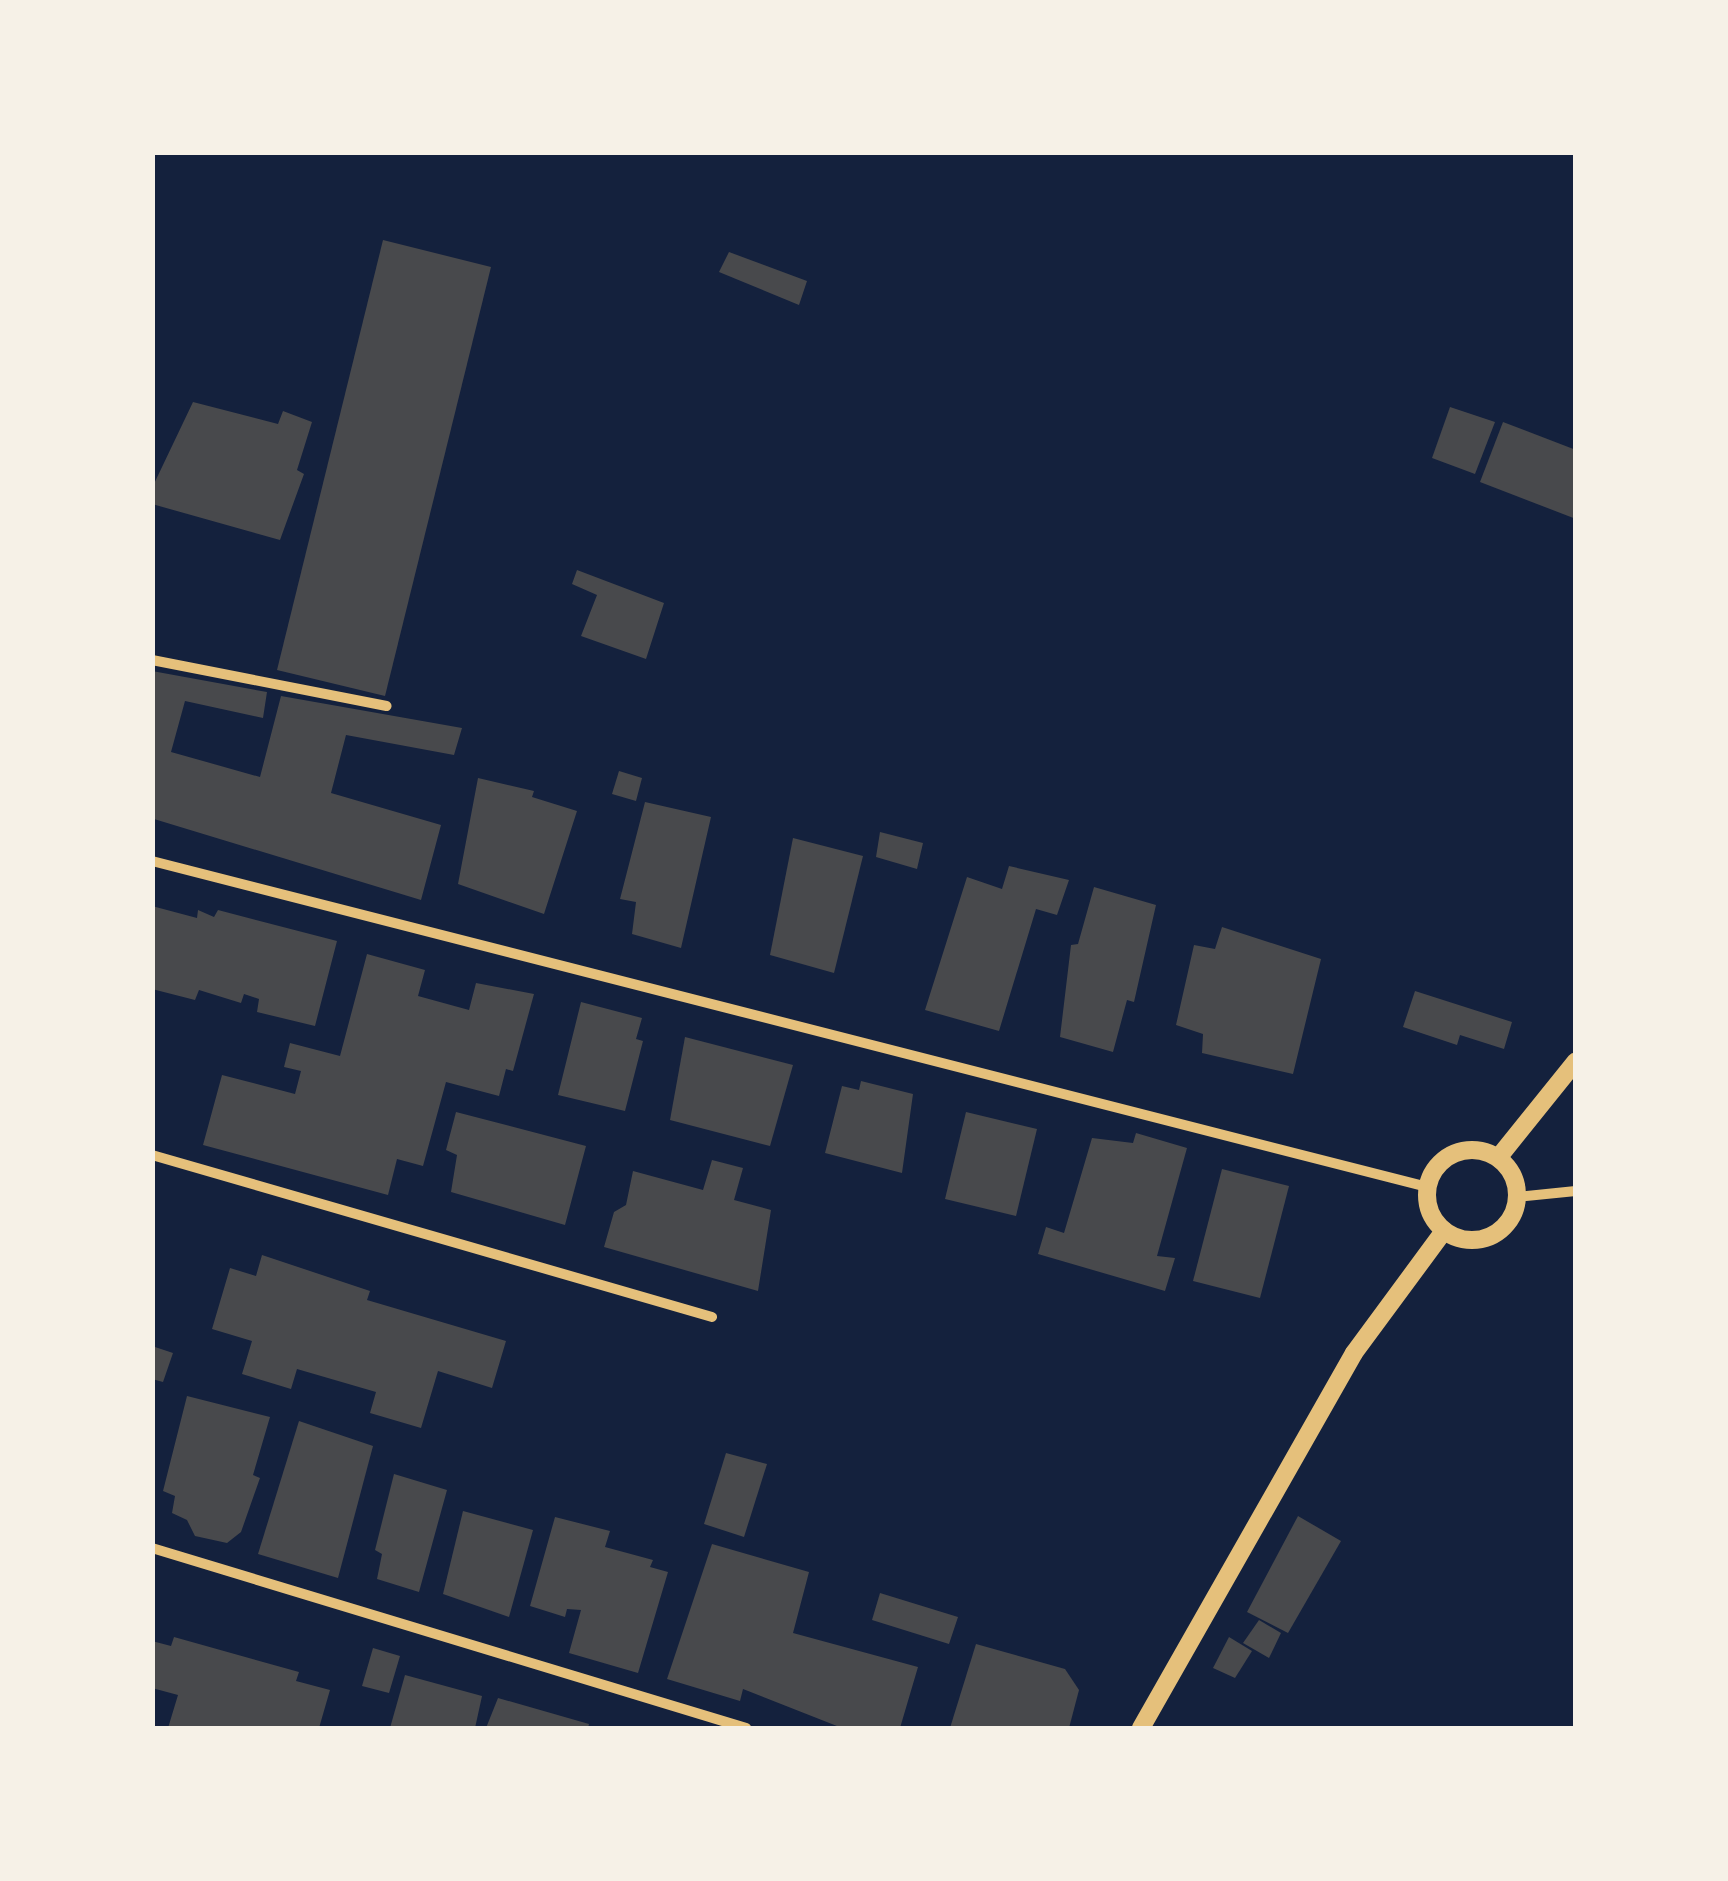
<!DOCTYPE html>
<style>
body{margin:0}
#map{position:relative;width:1728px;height:1881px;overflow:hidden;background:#14213d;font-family:"Playfair Display",serif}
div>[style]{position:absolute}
.building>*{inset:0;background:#48494c}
.minor>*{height:10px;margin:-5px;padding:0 5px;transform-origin:5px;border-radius:5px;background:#e5c07b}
.tertiary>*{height:18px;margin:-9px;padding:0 9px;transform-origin:9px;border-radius:9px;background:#e5c07b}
.tertiary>.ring{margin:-9px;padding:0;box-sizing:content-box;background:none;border:18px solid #e5c07b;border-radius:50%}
span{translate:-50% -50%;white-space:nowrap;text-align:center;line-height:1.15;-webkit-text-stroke:9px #f6f1e7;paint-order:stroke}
.frame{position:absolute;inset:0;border:155px solid #f6f1e7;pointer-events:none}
</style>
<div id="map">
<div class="building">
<div style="clip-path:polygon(383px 240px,491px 267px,385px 696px,277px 670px)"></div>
<div style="clip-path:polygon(729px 252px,807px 281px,799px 305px,719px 272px)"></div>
<div style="clip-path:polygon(193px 402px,278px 424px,283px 411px,312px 422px,297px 470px,304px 474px,280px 540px,152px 504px,152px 488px)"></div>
<div style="clip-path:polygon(1450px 407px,1495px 422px,1475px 474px,1432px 458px)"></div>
<div style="clip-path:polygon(1503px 422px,1576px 450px,1576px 519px,1480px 482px)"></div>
<div style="clip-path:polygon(577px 570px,664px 603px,646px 659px,581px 636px,597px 595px,572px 584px)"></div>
<div style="clip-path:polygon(152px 671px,267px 692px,263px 718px,185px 701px,171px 752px,260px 777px,281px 696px,462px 728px,454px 755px,346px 735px,331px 793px,441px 825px,421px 900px,154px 819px)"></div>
<div style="clip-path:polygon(619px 771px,642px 778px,636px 801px,612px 794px)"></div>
<div style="clip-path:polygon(478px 778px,534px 791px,532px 797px,577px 811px,544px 914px,458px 884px)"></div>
<div style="clip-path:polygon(645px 802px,711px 817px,681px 948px,632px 934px,636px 902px,620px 899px)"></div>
<div style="clip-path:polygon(880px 832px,923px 843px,917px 869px,876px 857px)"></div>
<div style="clip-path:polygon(793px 838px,863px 856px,834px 973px,770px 955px)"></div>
<div style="clip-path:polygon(1009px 866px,1069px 880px,1057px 915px,1036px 909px,999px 1031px,925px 1010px,967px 877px,1002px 889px)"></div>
<div style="clip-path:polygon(1094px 887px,1156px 905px,1134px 1002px,1127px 1000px,1113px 1052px,1060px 1037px,1071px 945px,1078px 944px)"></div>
<div style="clip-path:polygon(152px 906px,197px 918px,198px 910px,214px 917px,218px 910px,337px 941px,315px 1026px,257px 1012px,259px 999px,244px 994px,241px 1003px,199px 990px,195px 1000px,152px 989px)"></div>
<div style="clip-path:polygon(1222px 927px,1321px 959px,1293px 1074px,1202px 1053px,1203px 1034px,1176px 1025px,1194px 945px,1215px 949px)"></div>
<div style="clip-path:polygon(367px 954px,425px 970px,418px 996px,469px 1010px,476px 983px,534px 994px,513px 1071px,506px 1069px,499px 1096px,446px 1082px,423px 1166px,397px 1159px,388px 1195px,203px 1145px,222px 1075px,295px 1094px,301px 1071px,284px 1067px,290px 1043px,340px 1056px)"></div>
<div style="clip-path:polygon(1415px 991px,1512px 1022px,1504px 1049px,1460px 1035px,1457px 1045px,1403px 1027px)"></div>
<div style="clip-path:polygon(581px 1002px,642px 1018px,636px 1039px,643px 1041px,625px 1111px,558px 1095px)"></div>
<div style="clip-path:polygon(685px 1037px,793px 1065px,770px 1146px,670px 1120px)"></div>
<div style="clip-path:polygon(861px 1081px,913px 1094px,902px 1173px,825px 1153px,842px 1086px,859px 1090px)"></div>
<div style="clip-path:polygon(456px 1112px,586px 1146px,565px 1225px,451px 1192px,457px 1155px,446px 1150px)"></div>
<div style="clip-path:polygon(966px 1112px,1037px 1129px,1016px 1216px,945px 1199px)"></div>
<div style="clip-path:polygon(1136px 1133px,1187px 1148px,1157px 1256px,1175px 1258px,1165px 1291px,1038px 1254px,1046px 1227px,1064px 1233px,1092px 1138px,1133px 1143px)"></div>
<div style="clip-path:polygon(712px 1160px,743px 1168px,734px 1200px,771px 1210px,758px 1291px,604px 1247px,614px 1212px,626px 1205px,633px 1171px,703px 1190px)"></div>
<div style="clip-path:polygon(1222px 1169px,1289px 1186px,1260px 1298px,1193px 1281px)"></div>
<div style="clip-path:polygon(262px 1255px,370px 1291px,367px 1300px,506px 1341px,492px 1388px,438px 1371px,421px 1428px,370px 1413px,376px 1392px,297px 1369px,291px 1389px,242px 1374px,252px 1341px,212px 1329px,230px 1268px,256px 1276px)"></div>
<div style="clip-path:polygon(152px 1346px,173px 1353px,163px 1382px,152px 1379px)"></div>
<div style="clip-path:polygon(187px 1396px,270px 1417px,253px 1475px,260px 1478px,241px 1532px,227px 1543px,195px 1536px,187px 1520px,172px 1513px,175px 1496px,163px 1491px)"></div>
<div style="clip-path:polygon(299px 1421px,373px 1446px,338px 1578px,258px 1554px)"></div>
<div style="clip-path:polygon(726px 1453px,767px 1464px,744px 1537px,704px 1524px)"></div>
<div style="clip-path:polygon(394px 1474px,447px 1490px,419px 1592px,377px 1579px,382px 1554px,375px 1550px)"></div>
<div style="clip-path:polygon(463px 1511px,533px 1530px,509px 1617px,443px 1594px)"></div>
<div style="clip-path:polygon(1298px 1516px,1341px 1541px,1288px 1633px,1247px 1612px)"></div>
<div style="clip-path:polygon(555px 1517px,610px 1531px,605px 1547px,653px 1560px,650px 1567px,668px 1572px,638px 1673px,569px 1653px,581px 1610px,567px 1609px,565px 1617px,530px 1606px)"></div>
<div style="clip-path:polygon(712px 1544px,809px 1572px,793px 1633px,918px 1667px,900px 1728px,842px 1728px,743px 1689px,740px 1701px,667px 1679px)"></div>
<div style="clip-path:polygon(880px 1593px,958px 1617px,949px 1644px,872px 1620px)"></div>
<div style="clip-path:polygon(1259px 1620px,1281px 1633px,1269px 1658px,1243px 1643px)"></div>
<div style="clip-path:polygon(174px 1637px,299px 1672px,296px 1681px,330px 1690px,319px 1728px,168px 1728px,178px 1695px,152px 1688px,152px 1641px,171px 1646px)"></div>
<div style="clip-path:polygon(1229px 1637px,1252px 1651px,1235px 1678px,1213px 1668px)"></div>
<div style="clip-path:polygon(976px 1644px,1065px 1669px,1079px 1690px,1069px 1728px,950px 1728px)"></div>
<div style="clip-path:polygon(373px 1648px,400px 1656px,389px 1693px,362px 1686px)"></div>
<div style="clip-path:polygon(405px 1675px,482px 1696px,475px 1728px,390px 1728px)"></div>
<div style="clip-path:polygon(498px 1698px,589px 1724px,588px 1728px,486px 1728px)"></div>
</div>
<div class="minor">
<div style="left:152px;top:660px;width:239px;rotate:11.1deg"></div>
<div style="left:152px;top:861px;width:1316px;rotate:14.34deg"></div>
<div style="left:152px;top:1155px;width:583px;rotate:16.13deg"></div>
<div style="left:1517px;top:1197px;width:59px;rotate:-5.8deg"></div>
<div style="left:152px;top:1548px;width:621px;rotate:16.86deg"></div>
</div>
<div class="tertiary">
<div class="ring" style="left:1427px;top:1150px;width:72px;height:72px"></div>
<div style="left:1498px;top:1158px;width:124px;rotate:-51.2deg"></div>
<div style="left:1141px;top:1728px;width:431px;rotate:-60.4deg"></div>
<div style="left:1354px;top:1353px;width:152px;rotate:-53.6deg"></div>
</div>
<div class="frame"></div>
</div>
